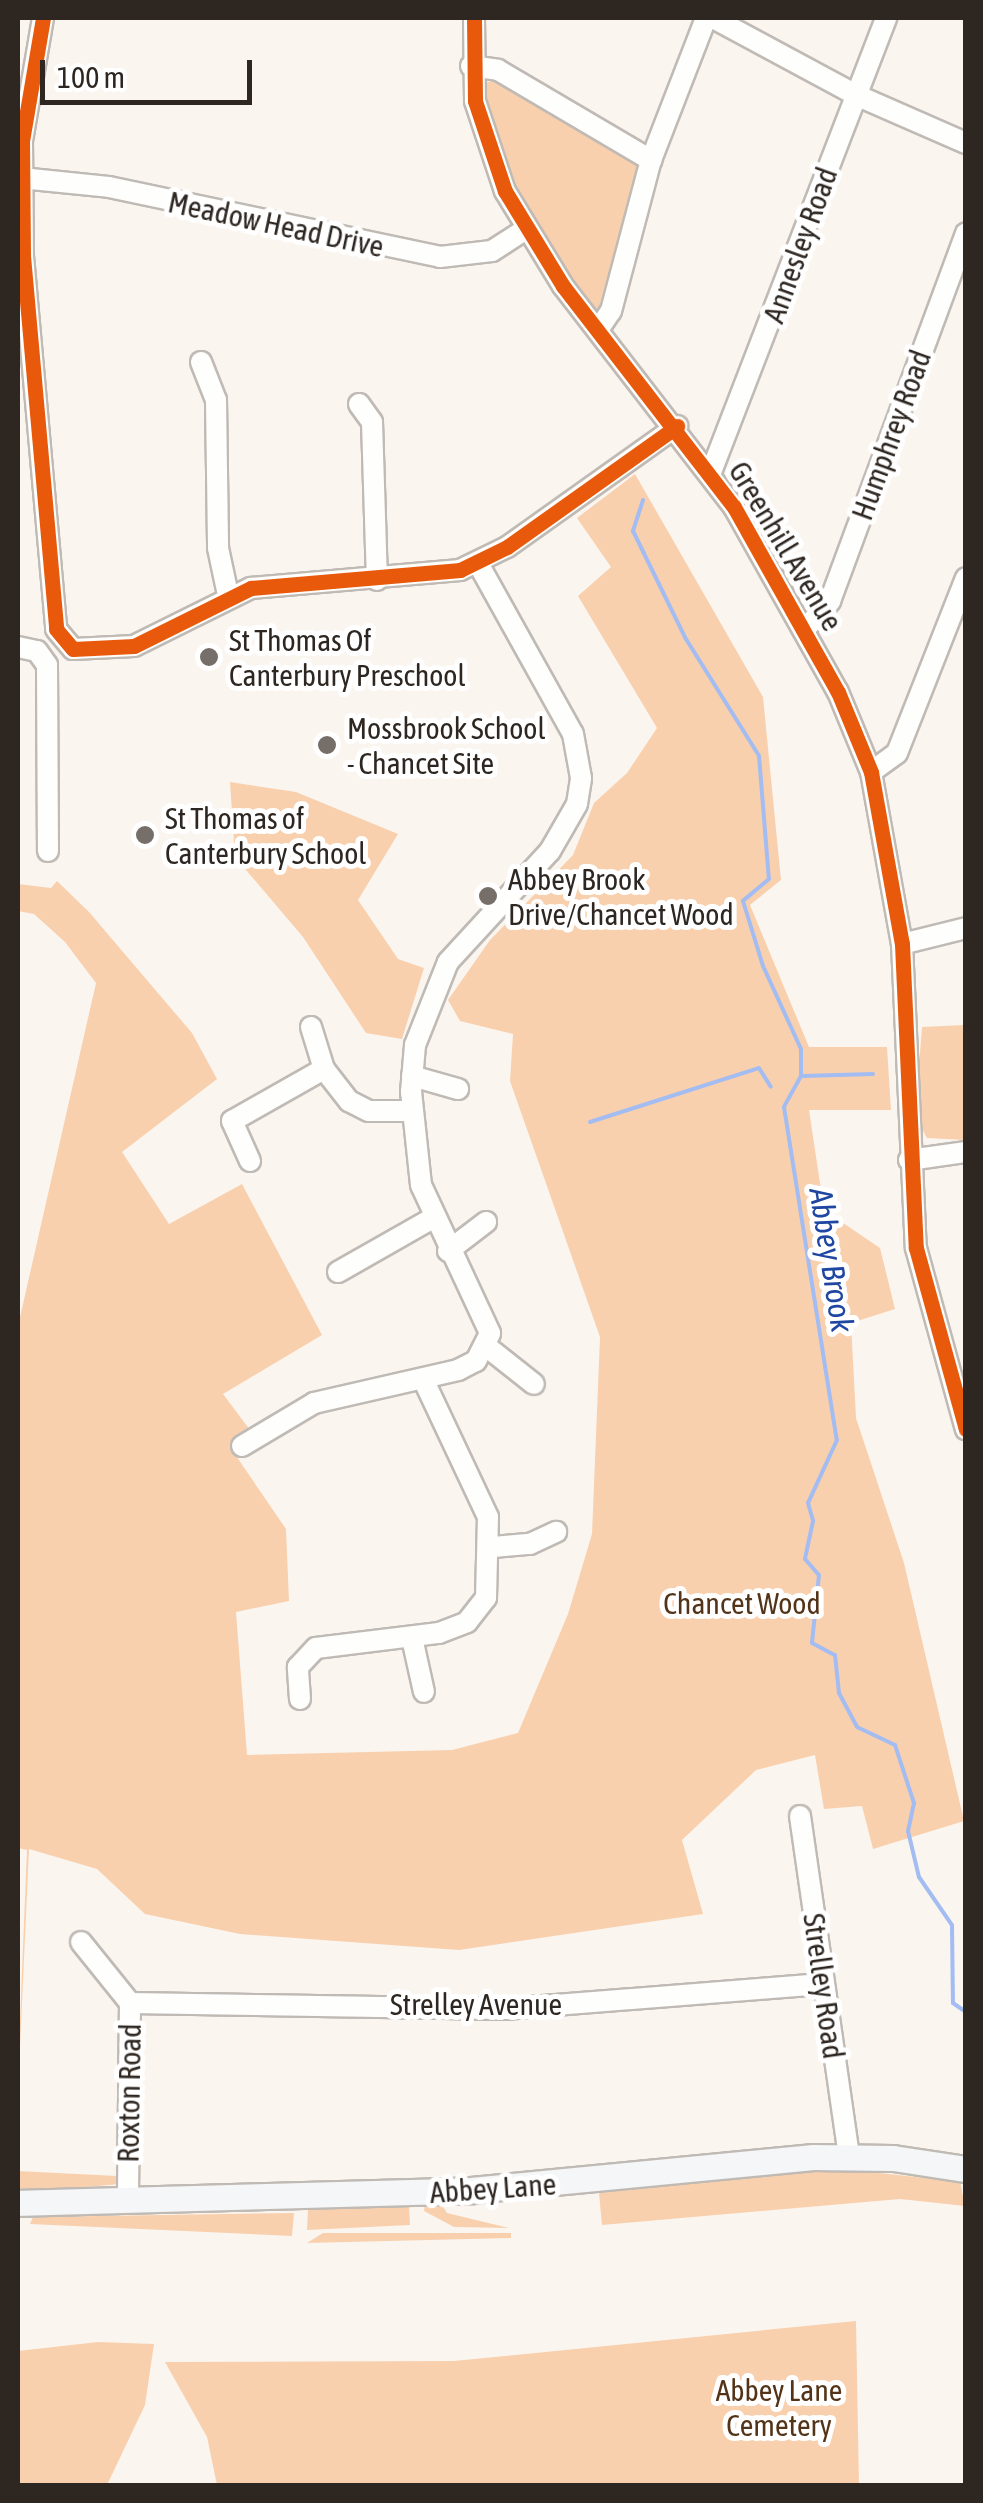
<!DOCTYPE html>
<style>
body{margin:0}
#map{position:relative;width:983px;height:2503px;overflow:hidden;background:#fbf5f0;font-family:"Asap Condensed",sans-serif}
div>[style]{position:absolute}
.green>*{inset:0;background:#f9d0ad}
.stream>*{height:4px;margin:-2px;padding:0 2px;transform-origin:2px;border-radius:2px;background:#a3bcf2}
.roads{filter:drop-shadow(2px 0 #c0bab5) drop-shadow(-2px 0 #c0bab5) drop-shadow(0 2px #c0bab5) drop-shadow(0 -2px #c0bab5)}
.minor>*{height:20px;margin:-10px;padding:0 10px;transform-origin:10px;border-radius:10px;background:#fefefd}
.major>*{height:25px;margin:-12.5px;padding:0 12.5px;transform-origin:12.5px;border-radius:12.5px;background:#f5f6f7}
.cycleway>*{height:15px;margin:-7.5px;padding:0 7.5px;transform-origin:7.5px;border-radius:7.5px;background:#e8590c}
.dots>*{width:28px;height:28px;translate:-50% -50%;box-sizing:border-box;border:5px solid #fff;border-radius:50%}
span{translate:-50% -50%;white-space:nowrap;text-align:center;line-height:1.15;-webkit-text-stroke:10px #fff;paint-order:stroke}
.street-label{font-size:30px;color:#2d2621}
.poi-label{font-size:30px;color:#2d2621}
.left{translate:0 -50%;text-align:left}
.park-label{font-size:30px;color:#543418}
.water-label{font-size:32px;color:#1f46a0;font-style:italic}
.frame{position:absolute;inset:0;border:20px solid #2d2621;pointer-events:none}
.scale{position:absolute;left:40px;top:60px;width:212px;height:45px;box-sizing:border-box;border:5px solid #2d2621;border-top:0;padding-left:12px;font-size:30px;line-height:35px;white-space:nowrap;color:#2d2621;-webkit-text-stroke:8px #fff;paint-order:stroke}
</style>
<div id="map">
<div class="green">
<div style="clip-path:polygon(496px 80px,531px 95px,639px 167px,598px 311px,558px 264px,495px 145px,481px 93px,484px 83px)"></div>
<div style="clip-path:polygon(635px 474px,763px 697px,781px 880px,750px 905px,809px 1047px,887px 1047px,891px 1110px,809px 1110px,824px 1210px,880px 1248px,895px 1309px,851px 1323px,856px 1418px,904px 1563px,964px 1821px,873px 1849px,862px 1806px,824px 1809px,815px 1755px,756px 1770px,682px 1840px,703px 1914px,459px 1950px,240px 1934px,145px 1914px,97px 1869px,29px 1849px,19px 2069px,18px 2069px,27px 1850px,18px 1848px,18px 1326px,96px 983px,65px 942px,34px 914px,18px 911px,18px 884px,51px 888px,57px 881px,89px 912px,192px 1033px,217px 1079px,122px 1152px,169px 1224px,242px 1184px,322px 1335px,223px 1394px,250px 1430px,230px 1447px,286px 1529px,289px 1601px,236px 1612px,247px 1755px,452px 1750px,518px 1733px,568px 1614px,592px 1534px,600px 1337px,510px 1081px,513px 1034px,460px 1021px,448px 1000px,490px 940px,573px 855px,594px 803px,627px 773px,657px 728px,578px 596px,611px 567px,577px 518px)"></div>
<div style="clip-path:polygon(230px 782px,296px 792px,398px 834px,358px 900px,398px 959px,424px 968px,402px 1039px,366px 1033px,303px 937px,235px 857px)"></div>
<div style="clip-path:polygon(965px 1025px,965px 1140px,927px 1138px,915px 1116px,922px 1027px)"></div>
<div style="clip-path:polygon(835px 2168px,960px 2182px,965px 2206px,900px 2199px,602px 2225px,599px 2193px)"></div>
<div style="clip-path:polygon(18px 2171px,117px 2176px,120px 2184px,18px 2193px)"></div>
<div style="clip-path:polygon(441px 2203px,447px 2213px,509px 2228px,454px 2227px,424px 2211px,425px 2204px)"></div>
<div style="clip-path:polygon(409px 2205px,410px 2225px,307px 2230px,308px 2210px)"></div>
<div style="clip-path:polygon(294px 2213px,292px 2236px,30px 2224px,33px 2217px)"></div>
<div style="clip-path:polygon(323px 2233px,511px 2233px,511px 2238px,307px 2243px)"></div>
<div style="clip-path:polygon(856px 2321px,859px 2485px,217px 2485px,207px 2437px,165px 2362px,454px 2361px)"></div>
<div style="clip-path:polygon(98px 2342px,154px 2344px,145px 2405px,107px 2485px,18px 2485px,18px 2351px)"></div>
</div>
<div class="stream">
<div style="left:643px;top:500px;width:33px;rotate:108deg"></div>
<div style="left:633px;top:531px;width:120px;rotate:63.9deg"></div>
<div style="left:686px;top:639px;width:138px;rotate:58deg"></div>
<div style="left:759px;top:756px;width:123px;rotate:85.4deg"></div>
<div style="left:769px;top:879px;width:34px;rotate:140deg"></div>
<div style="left:743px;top:901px;width:68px;rotate:72.9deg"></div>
<div style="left:763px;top:966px;width:91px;rotate:65.4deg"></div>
<div style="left:801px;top:1049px;width:27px;rotate:90deg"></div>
<div style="left:801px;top:1076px;width:35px;rotate:119deg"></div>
<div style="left:784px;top:1107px;width:337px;rotate:81deg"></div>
<div style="left:837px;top:1440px;width:69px;rotate:114.7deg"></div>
<div style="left:808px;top:1503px;width:19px;rotate:74deg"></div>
<div style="left:813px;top:1521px;width:39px;rotate:102deg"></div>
<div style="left:805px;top:1559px;width:21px;rotate:49deg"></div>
<div style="left:819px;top:1575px;width:68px;rotate:95.9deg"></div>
<div style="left:812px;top:1643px;width:26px;rotate:28deg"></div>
<div style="left:835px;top:1655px;width:38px;rotate:84deg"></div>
<div style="left:839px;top:1693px;width:38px;rotate:62deg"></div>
<div style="left:857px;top:1727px;width:42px;rotate:25.3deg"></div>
<div style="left:895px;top:1745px;width:61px;rotate:71.9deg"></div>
<div style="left:914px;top:1803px;width:29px;rotate:102deg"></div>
<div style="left:908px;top:1831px;width:47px;rotate:76.6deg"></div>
<div style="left:919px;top:1877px;width:58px;rotate:55.5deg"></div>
<div style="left:952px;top:1925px;width:78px;rotate:89.3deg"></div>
<div style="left:953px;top:2003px;width:16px;rotate:35deg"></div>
<div style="left:803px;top:1076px;width:70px;rotate:-1.6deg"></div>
<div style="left:590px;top:1122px;width:177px;rotate:-17.7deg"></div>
<div style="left:759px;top:1068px;width:22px;rotate:58deg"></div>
</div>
<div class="roads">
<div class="minor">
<div style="left:43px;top:18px;width:125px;rotate:99.7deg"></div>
<div style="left:22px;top:141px;width:115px;rotate:89.5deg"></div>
<div style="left:23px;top:256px;width:374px;rotate:84.9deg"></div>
<div style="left:56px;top:629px;width:26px;rotate:50deg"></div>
<div style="left:73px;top:649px;width:61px;rotate:-2.8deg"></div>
<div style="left:134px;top:646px;width:131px;rotate:-26.4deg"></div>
<div style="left:251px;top:588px;width:210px;rotate:-4.9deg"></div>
<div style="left:460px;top:570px;width:52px;rotate:-26.1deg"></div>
<div style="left:507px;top:547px;width:209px;rotate:-35.4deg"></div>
<div style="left:474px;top:18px;width:83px;rotate:89.3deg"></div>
<div style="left:475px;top:101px;width:95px;rotate:71.6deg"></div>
<div style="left:505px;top:191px;width:111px;rotate:58.6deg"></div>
<div style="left:563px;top:286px;width:279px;rotate:52.3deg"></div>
<div style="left:734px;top:507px;width:212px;rotate:60.7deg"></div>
<div style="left:838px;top:692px;width:87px;rotate:67.6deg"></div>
<div style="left:871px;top:772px;width:175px;rotate:79.8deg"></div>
<div style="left:902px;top:944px;width:304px;rotate:87.4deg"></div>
<div style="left:916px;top:1248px;width:188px;rotate:74.6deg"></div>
<div style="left:713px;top:18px;width:162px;rotate:28.3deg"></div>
<div style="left:856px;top:95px;width:120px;rotate:23.6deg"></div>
<div style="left:471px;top:66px;width:27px;rotate:8deg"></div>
<div style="left:498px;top:70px;width:178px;rotate:30.5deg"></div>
<div style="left:21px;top:178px;width:88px;rotate:5.8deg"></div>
<div style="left:109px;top:187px;width:338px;rotate:11.9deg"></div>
<div style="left:440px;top:257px;width:52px;rotate:-6.6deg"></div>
<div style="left:492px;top:251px;width:40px;rotate:-32.9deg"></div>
<div style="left:598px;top:330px;width:23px;rotate:-56deg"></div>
<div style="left:611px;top:311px;width:156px;rotate:-75.2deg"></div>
<div style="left:651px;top:160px;width:152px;rotate:-68.8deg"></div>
<div style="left:201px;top:362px;width:41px;rotate:68.5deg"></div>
<div style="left:216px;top:400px;width:148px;rotate:89.2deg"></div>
<div style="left:218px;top:548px;width:48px;rotate:78deg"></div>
<div style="left:359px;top:404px;width:22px;rotate:54deg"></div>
<div style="left:372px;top:422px;width:158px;rotate:88.2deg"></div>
<div style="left:711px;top:472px;width:487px;rotate:-68.9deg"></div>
<div style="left:805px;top:629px;width:38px;rotate:-48deg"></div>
<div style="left:830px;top:601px;width:392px;rotate:-69.7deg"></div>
<div style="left:18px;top:647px;width:19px;rotate:12deg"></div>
<div style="left:37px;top:651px;width:17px;rotate:54deg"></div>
<div style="left:47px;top:665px;width:186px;rotate:89.7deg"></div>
<div style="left:871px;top:772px;width:32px;rotate:-36deg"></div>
<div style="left:897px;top:753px;width:188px;rotate:-68.5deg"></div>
<div style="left:902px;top:944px;width:66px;rotate:-14deg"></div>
<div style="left:311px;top:1027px;width:44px;rotate:72.8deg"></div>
<div style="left:324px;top:1069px;width:41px;rotate:52deg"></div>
<div style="left:349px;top:1101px;width:22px;rotate:27deg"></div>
<div style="left:369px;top:1111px;width:43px"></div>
<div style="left:412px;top:1076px;width:48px;rotate:15.8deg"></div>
<div style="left:909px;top:1160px;width:58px;rotate:-8deg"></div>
<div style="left:250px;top:1161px;width:44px;rotate:-114.2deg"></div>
<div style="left:232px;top:1121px;width:106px;rotate:-29.5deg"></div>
<div style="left:448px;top:1251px;width:48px;rotate:-37.3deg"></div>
<div style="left:338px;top:1272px;width:109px;rotate:-29.6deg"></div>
<div style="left:486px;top:1346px;width:61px;rotate:38.4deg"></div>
<div style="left:242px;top:1446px;width:84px;rotate:-30.8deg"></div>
<div style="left:314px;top:1403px;width:148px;rotate:-12.9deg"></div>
<div style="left:458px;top:1370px;width:20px;rotate:-27deg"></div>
<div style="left:476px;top:1361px;width:31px;rotate:-63deg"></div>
<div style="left:490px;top:1333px;width:163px;rotate:-115deg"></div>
<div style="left:421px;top:1185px;width:94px;rotate:-96.1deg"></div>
<div style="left:411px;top:1092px;width:47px;rotate:-85.1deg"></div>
<div style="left:415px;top:1045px;width:89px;rotate:-68.3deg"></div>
<div style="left:448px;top:962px;width:151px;rotate:-47.4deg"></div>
<div style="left:550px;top:851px;width:54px;rotate:-60.1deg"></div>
<div style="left:577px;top:804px;width:26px;rotate:-81deg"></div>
<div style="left:581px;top:778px;width:45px;rotate:-100.3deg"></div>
<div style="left:573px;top:734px;width:196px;rotate:-119.1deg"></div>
<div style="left:493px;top:1547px;width:37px;rotate:-5deg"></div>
<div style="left:530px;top:1544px;width:29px;rotate:-25deg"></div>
<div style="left:412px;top:1638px;width:55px;rotate:77.5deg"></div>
<div style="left:300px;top:1699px;width:32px;rotate:-94deg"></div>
<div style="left:298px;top:1667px;width:26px;rotate:-47deg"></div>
<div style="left:316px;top:1648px;width:124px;rotate:-7deg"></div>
<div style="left:439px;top:1633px;width:30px;rotate:-21deg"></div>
<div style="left:467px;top:1622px;width:31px;rotate:-52deg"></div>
<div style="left:486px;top:1598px;width:81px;rotate:-88.6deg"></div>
<div style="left:488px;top:1517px;width:150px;rotate:-115.2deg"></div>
<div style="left:800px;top:1816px;width:344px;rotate:81.8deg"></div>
<div style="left:81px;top:1942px;width:78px;rotate:51.2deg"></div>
<div style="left:130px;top:2003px;width:197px;rotate:90.6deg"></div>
<div style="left:130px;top:2003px;width:375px;rotate:0.9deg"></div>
<div style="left:505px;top:2009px;width:318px;rotate:-4.5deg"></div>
</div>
<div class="major">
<div style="left:18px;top:2203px;width:453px;rotate:-1.6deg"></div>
<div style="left:471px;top:2190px;width:344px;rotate:-5.5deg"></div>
<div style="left:813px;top:2157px;width:80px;rotate:0.7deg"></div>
<div style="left:893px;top:2158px;width:74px;rotate:8.6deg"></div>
</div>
</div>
<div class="cycleway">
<div style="left:43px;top:18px;width:125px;rotate:99.7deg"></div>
<div style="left:22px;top:141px;width:115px;rotate:89.5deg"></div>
<div style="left:23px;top:256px;width:374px;rotate:84.9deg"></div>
<div style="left:56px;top:629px;width:26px;rotate:50deg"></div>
<div style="left:73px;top:649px;width:61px;rotate:-2.8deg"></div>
<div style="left:134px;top:646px;width:131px;rotate:-26.4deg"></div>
<div style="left:251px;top:588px;width:210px;rotate:-4.9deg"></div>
<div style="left:460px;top:570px;width:52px;rotate:-26.1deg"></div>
<div style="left:507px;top:547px;width:209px;rotate:-35.4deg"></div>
<div style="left:474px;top:18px;width:83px;rotate:89.3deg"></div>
<div style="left:475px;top:101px;width:95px;rotate:71.6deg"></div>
<div style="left:505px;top:191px;width:111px;rotate:58.6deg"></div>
<div style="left:563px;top:286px;width:279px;rotate:52.3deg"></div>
<div style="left:734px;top:507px;width:212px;rotate:60.7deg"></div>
<div style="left:838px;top:692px;width:87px;rotate:67.6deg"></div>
<div style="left:871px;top:772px;width:175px;rotate:79.8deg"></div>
<div style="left:902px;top:944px;width:304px;rotate:87.4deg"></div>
<div style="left:916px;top:1248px;width:188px;rotate:74.6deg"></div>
</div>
<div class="dots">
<div style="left:209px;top:657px;background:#756e69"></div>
<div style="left:327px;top:745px;background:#756e69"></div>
<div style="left:145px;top:835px;background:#756e69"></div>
<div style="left:488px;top:896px;background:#756e69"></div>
</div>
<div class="street-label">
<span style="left:276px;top:224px;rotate:12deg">Meadow Head Drive</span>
<span style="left:800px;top:245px;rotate:-70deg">Annesley Road</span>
<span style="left:891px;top:435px;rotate:-70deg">Humphrey Road</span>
<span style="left:786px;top:546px;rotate:59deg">Greenhill Avenue</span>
<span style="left:824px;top:1986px;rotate:82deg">Strelley Road</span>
<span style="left:476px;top:2004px">Strelley Avenue</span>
<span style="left:129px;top:2093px;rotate:-89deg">Roxton Road</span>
<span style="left:493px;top:2188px;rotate:-4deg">Abbey Lane</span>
</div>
<div class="poi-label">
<span class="left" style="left:229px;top:657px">St Thomas Of<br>Canterbury Preschool</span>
<span class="left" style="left:347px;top:745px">Mossbrook School<br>- Chancet Site</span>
<span class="left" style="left:165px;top:835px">St Thomas of<br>Canterbury School</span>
<span class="left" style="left:508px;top:896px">Abbey Brook<br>Drive/Chancet Wood</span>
</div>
<div class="park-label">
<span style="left:742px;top:1603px">Chancet Wood</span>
<span style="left:779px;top:2407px">Abbey Lane<br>Cemetery</span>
</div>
<div class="water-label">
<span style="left:831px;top:1260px;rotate:81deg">Abbey Brook</span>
</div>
<div class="frame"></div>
<div class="scale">100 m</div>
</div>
